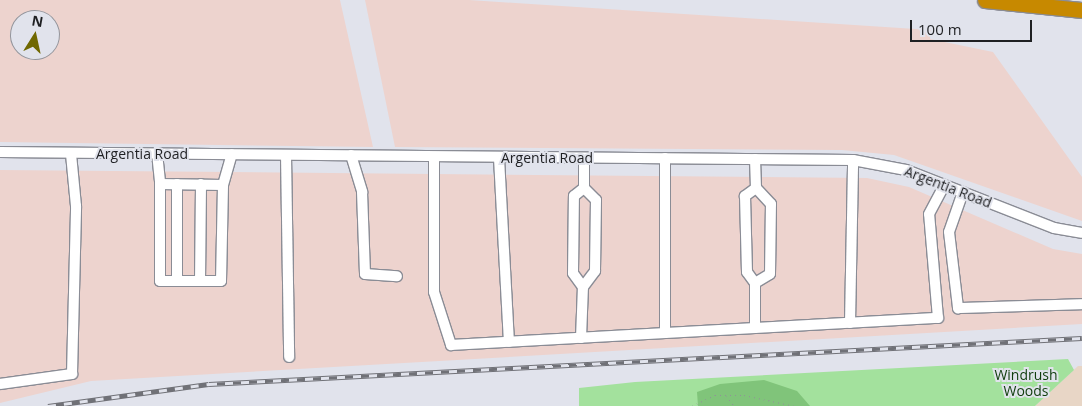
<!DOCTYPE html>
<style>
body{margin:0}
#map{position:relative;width:1082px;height:406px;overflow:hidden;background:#e1e3ec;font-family:"Open Sans",sans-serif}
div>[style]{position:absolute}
.commercial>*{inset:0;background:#edd3ce}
.industrial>*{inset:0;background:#e8d6c6}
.green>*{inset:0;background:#a3e19d}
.forest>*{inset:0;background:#80c47a}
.path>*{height:1px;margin-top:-0.5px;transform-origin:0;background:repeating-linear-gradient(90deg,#909298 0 1px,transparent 0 5px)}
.roads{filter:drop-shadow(1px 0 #8a8c95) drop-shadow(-1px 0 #8a8c95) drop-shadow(0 1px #8a8c95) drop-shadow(0 -1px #8a8c95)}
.minor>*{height:10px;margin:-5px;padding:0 5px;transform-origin:5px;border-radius:5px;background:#fff}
.highway>*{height:15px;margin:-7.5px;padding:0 7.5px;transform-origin:7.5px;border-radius:7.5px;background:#c78900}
.rail>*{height:4.5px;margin-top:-2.25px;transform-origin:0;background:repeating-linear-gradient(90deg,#e1e3ec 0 8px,#707177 0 16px);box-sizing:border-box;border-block:1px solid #707177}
span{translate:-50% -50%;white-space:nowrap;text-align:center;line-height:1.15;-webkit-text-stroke:4px #e1e3ec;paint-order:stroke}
.street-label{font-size:14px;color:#1f2023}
.park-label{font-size:14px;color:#0f3d0c}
.north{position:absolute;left:10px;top:10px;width:50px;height:50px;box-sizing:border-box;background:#e1e3ec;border:1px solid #93959c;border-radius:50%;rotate:10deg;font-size:14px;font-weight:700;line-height:20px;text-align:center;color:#1f2023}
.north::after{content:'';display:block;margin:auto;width:18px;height:22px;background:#706800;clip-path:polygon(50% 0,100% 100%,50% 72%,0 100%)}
.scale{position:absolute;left:910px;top:20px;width:122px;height:22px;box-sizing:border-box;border:2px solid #1f2023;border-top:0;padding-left:6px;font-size:15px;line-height:18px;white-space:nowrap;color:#1f2023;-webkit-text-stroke:4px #e1e3ec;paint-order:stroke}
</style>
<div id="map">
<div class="commercial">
<div style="clip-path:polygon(evenodd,0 0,340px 0,373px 147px,0 142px,0 0,20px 20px,50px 20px,50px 50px,20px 50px,20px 20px)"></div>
<div style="clip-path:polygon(365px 0,469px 0,931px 30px,930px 39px,993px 52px,1082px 177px,1082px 221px,894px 155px,842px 150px,395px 147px)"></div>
<div style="clip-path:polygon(0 170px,867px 178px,909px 187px,1053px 249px,1082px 254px,1082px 324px,91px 381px,0 403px)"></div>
</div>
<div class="industrial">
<div style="clip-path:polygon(1078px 366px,1082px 366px,1082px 406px,1035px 406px)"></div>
</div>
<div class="green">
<div style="clip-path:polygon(1068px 359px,1074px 370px,1035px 406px,579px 406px,579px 388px,635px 382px)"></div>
</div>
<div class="forest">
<div style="clip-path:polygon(764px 380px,797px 391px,810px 406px,698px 406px,697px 392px,720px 384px)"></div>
</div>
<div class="path">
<div style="left:726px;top:396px;width:13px;rotate:51deg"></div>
<div style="left:692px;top:406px;width:25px;rotate:-26deg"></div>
<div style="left:715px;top:395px;width:29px"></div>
<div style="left:744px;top:395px;width:52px;rotate:12.2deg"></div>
</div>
<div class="roads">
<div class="minor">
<div style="left:0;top:152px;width:853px;rotate:0.54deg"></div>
<div style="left:853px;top:160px;width:54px;rotate:10.7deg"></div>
<div style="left:906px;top:170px;width:159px;rotate:21.4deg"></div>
<div style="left:1054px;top:228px;width:28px;rotate:10deg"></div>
<div style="left:157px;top:153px;width:31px;rotate:84deg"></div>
<div style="left:160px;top:184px;width:63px;rotate:0.9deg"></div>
<div style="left:286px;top:155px;width:202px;rotate:89.1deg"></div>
<div style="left:351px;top:155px;width:39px;rotate:73deg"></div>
<div style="left:362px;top:192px;width:82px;rotate:87.9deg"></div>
<div style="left:365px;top:274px;width:32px;rotate:4deg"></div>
<div style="left:434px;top:157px;width:135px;rotate:90deg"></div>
<div style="left:434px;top:292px;width:56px;rotate:72.2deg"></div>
<div style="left:451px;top:345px;width:488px;rotate:-3.2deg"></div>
<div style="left:938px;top:318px;width:104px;rotate:-94.9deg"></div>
<div style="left:929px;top:214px;width:32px;rotate:-62deg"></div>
<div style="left:499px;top:158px;width:184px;rotate:86.9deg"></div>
<div style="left:665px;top:158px;width:175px;rotate:90deg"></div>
<div style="left:755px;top:159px;width:29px;rotate:88deg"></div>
<div style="left:756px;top:188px;width:14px;rotate:144deg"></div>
<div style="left:745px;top:196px;width:76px;rotate:88.5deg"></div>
<div style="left:747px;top:272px;width:14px;rotate:54deg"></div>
<div style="left:755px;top:283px;width:45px;rotate:90deg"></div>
<div style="left:160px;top:184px;width:97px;rotate:90deg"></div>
<div style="left:160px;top:281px;width:61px"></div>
<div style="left:221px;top:281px;width:96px;rotate:-88.8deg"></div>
<div style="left:223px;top:185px;width:32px;rotate:-74deg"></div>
<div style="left:963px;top:192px;width:42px;rotate:109.3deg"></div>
<div style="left:949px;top:232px;width:77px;rotate:83.2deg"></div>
<div style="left:958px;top:308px;width:124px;rotate:-1.8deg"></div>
<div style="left:177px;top:281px;width:97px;rotate:-90deg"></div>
<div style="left:200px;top:281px;width:97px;rotate:-89.4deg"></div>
<div style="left:755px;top:283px;width:17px;rotate:-31deg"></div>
<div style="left:770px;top:274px;width:70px;rotate:-89.2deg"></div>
<div style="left:771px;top:204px;width:22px;rotate:-133deg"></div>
<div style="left:583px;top:287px;width:20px;rotate:-53deg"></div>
<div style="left:595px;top:271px;width:71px;rotate:-89.2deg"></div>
<div style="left:596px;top:200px;width:17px;rotate:-135deg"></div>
<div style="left:850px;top:323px;width:163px;rotate:-88.9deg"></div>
<div style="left:581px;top:338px;width:51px;rotate:-87.8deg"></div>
<div style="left:583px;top:287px;width:17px;rotate:-126deg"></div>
<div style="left:573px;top:273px;width:77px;rotate:-89.3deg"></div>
<div style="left:574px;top:196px;width:13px;rotate:-39deg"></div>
<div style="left:584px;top:188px;width:30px;rotate:-90deg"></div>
<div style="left:0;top:384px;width:73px;rotate:-7.9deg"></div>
<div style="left:72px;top:374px;width:168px;rotate:-88.6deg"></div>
<div style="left:76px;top:206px;width:52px;rotate:-95.5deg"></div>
</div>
<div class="highway">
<div style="left:985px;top:0;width:98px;rotate:5.9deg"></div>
</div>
</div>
<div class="rail">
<div style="left:48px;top:406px;width:162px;rotate:-7.8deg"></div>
<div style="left:209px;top:384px;width:874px;rotate:-3.02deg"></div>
</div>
<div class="street-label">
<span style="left:142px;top:154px">Argentia Road</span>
<span style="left:547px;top:158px">Argentia Road</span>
<span style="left:948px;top:187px;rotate:21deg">Argentia Road</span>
</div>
<div class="park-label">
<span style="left:1026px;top:383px">Windrush<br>Woods</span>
</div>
<div class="north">N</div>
<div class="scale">100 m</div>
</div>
